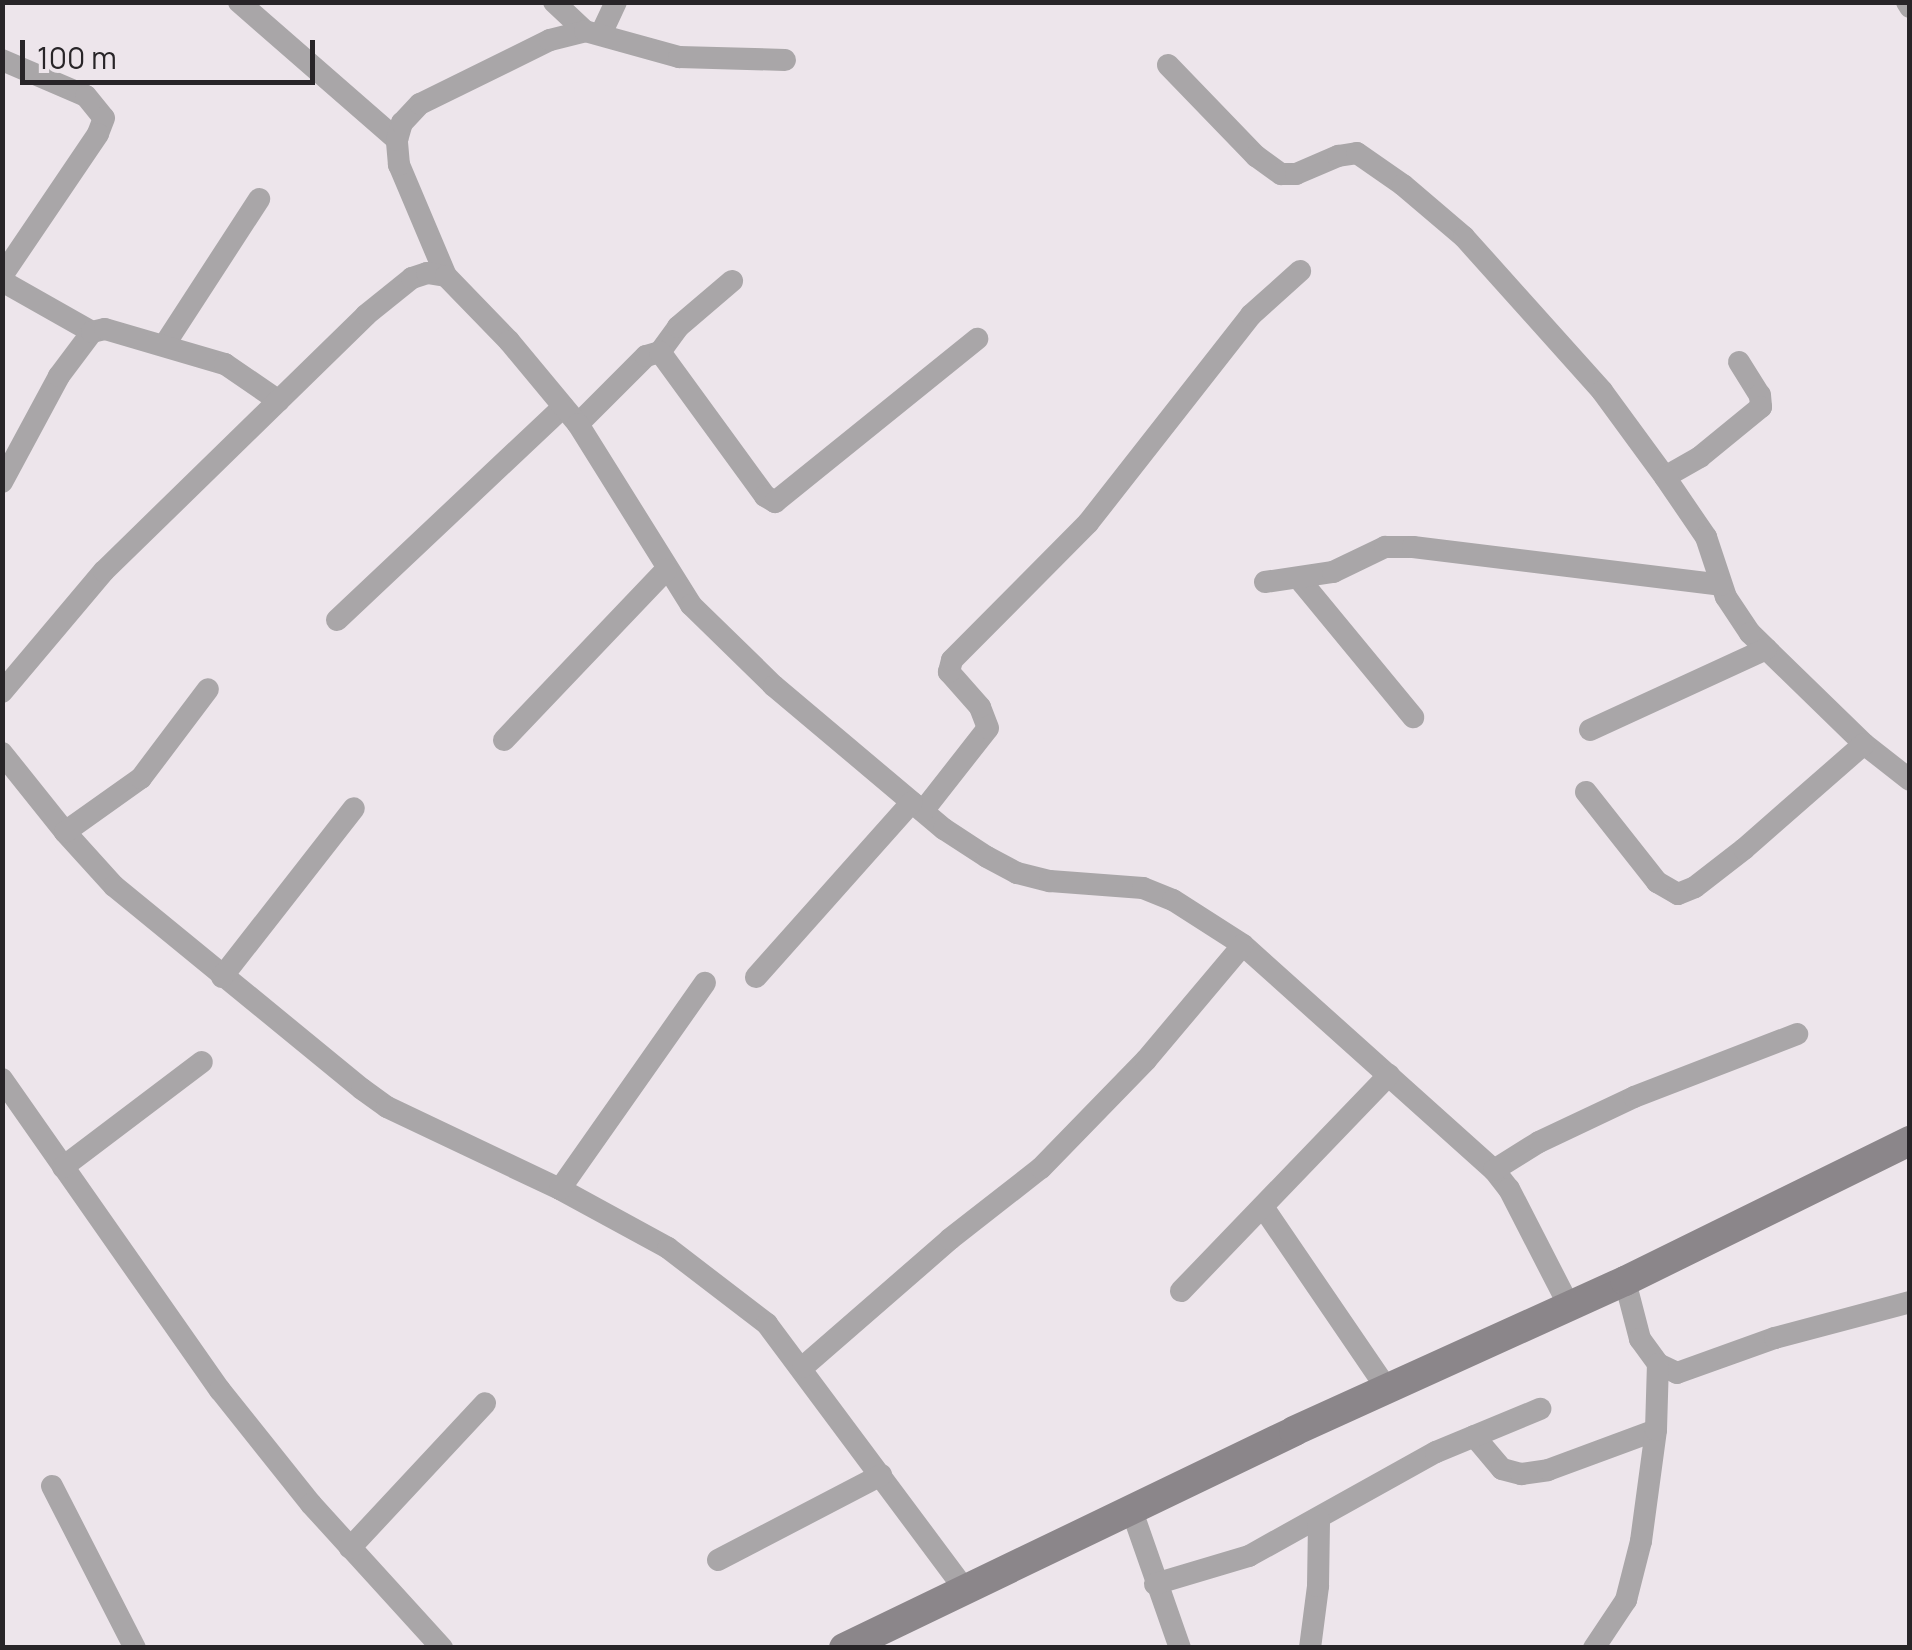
<!DOCTYPE html>
<style>
body{margin:0}
#map{position:relative;width:1912px;height:1650px;overflow:hidden;background:#ede5eb;font-family:Manrope,sans-serif}
div>[style]{position:absolute}
.street>*{height:22px;margin:-11px;padding:0 11px;transform-origin:11px;border-radius:11px;background:#a9a6a8}
.secondary>*{height:30px;margin:-15px;padding:0 15px;transform-origin:15px;border-radius:15px;background:#8b868a}
span{translate:-50% -50%;white-space:nowrap;text-align:center;line-height:1.15;-webkit-text-stroke:8px #ede5eb;paint-order:stroke}
.frame{position:absolute;inset:0;border:5px solid #282528;pointer-events:none}
.scale{position:absolute;left:20px;top:40px;width:295px;height:45px;box-sizing:border-box;border:5px solid #282528;border-top:0;padding-left:12px;font-size:30px;line-height:35px;white-space:nowrap;color:#282528;-webkit-text-stroke:8px #ede5eb;paint-order:stroke}
</style>
<div id="map">
<div class="street">
<div style="left:239px;top:2px;width:210px;rotate:41.1deg"></div>
<div style="left:554px;top:2px;width:42px;rotate:43.1deg"></div>
<div style="left:1907px;top:2px;width:6px;rotate:59deg"></div>
<div style="left:601px;top:34px;width:35px;rotate:-65deg"></div>
<div style="left:2px;top:60px;width:91px;rotate:23.2deg"></div>
<div style="left:86px;top:96px;width:28px;rotate:51deg"></div>
<div style="left:104px;top:118px;width:17px;rotate:111deg"></div>
<div style="left:98px;top:134px;width:171px;rotate:124.1deg"></div>
<div style="left:1168px;top:65px;width:127px;rotate:46deg"></div>
<div style="left:1256px;top:156px;width:31px;rotate:36deg"></div>
<div style="left:1281px;top:174px;width:15px"></div>
<div style="left:1296px;top:174px;width:46px;rotate:-23.2deg"></div>
<div style="left:1338px;top:156px;width:19px;rotate:-9deg"></div>
<div style="left:1357px;top:153px;width:56px;rotate:34.8deg"></div>
<div style="left:1403px;top:185px;width:80px;rotate:40.4deg"></div>
<div style="left:1464px;top:237px;width:207px;rotate:48.1deg"></div>
<div style="left:1602px;top:391px;width:107px;rotate:53.8deg"></div>
<div style="left:446px;top:276px;width:121px;rotate:-112.9deg"></div>
<div style="left:399px;top:165px;width:25px;rotate:-95deg"></div>
<div style="left:397px;top:140px;width:18px;rotate:-74deg"></div>
<div style="left:402px;top:123px;width:26px;rotate:-47deg"></div>
<div style="left:420px;top:104px;width:145px;rotate:-26.2deg"></div>
<div style="left:550px;top:40px;width:36px;rotate:-14deg"></div>
<div style="left:585px;top:31px;width:98px;rotate:15.5deg"></div>
<div style="left:679px;top:57px;width:106px;rotate:1.6deg"></div>
<div style="left:2px;top:281px;width:103px;rotate:29.5deg"></div>
<div style="left:165px;top:344px;width:173px;rotate:-57deg"></div>
<div style="left:660px;top:352px;width:31px;rotate:-54deg"></div>
<div style="left:678px;top:327px;width:71px;rotate:-40.4deg"></div>
<div style="left:1739px;top:362px;width:39px;rotate:58deg"></div>
<div style="left:1760px;top:395px;width:12px;rotate:85deg"></div>
<div style="left:1761px;top:407px;width:79px;rotate:140.7deg"></div>
<div style="left:1700px;top:457px;width:40px;rotate:150.3deg"></div>
<div style="left:1665px;top:477px;width:73px;rotate:55.7deg"></div>
<div style="left:1706px;top:537px;width:63px;rotate:71.6deg"></div>
<div style="left:1726px;top:597px;width:43px;rotate:56.3deg"></div>
<div style="left:1750px;top:633px;width:159px;rotate:44.2deg"></div>
<div style="left:1864px;top:744px;width:58px;rotate:38deg"></div>
<div style="left:578px;top:424px;width:96px;rotate:-45deg"></div>
<div style="left:646px;top:356px;width:15px;rotate:-16deg"></div>
<div style="left:660px;top:352px;width:178px;rotate:53.9deg"></div>
<div style="left:765px;top:496px;width:12px;rotate:31deg"></div>
<div style="left:775px;top:502px;width:260px;rotate:-38.9deg"></div>
<div style="left:2px;top:482px;width:120px;rotate:-61.7deg"></div>
<div style="left:59px;top:376px;width:55px;rotate:-53.1deg"></div>
<div style="left:92px;top:332px;width:13px;rotate:-13deg"></div>
<div style="left:105px;top:329px;width:125px;rotate:16.3deg"></div>
<div style="left:225px;top:364px;width:65px;rotate:34.4deg"></div>
<div style="left:1300px;top:580px;width:178px;rotate:50.5deg"></div>
<div style="left:1265px;top:582px;width:69px;rotate:-8.4deg"></div>
<div style="left:1333px;top:572px;width:58px;rotate:-25.7deg"></div>
<div style="left:1385px;top:547px;width:28px"></div>
<div style="left:1413px;top:547px;width:310px;rotate:7deg"></div>
<div style="left:337px;top:620px;width:311px;rotate:-43.3deg"></div>
<div style="left:2px;top:692px;width:158px;rotate:-49.9deg"></div>
<div style="left:104px;top:571px;width:366px;rotate:-44.3deg"></div>
<div style="left:366px;top:315px;width:59px;rotate:-38.8deg"></div>
<div style="left:412px;top:278px;width:16px;rotate:-18deg"></div>
<div style="left:427px;top:273px;width:19px;rotate:9deg"></div>
<div style="left:446px;top:276px;width:91px;rotate:45.9deg"></div>
<div style="left:509px;top:341px;width:108px;rotate:50.3deg"></div>
<div style="left:578px;top:424px;width:213px;rotate:58deg"></div>
<div style="left:691px;top:605px;width:116px;rotate:44.3deg"></div>
<div style="left:774px;top:686px;width:222px;rotate:40.1deg"></div>
<div style="left:944px;top:829px;width:51px;rotate:33.1deg"></div>
<div style="left:987px;top:857px;width:34px;rotate:28deg"></div>
<div style="left:1017px;top:873px;width:34px;rotate:14deg"></div>
<div style="left:1050px;top:881px;width:93px;rotate:4.3deg"></div>
<div style="left:1143px;top:888px;width:32px;rotate:22deg"></div>
<div style="left:1173px;top:900px;width:83px;rotate:32.7deg"></div>
<div style="left:1243px;top:945px;width:337px;rotate:41.9deg"></div>
<div style="left:1494px;top:1170px;width:24px;rotate:52deg"></div>
<div style="left:1509px;top:1189px;width:129px;rotate:62.8deg"></div>
<div style="left:1590px;top:730px;width:194px;rotate:-24.7deg"></div>
<div style="left:504px;top:740px;width:235px;rotate:-46.4deg"></div>
<div style="left:2px;top:753px;width:101px;rotate:51.4deg"></div>
<div style="left:65px;top:832px;width:73px;rotate:47.8deg"></div>
<div style="left:114px;top:886px;width:320px;rotate:39.3deg"></div>
<div style="left:362px;top:1089px;width:31px;rotate:36deg"></div>
<div style="left:387px;top:1107px;width:191px;rotate:25.4deg"></div>
<div style="left:560px;top:1189px;width:123px;rotate:28.6deg"></div>
<div style="left:668px;top:1248px;width:125px;rotate:37.5deg"></div>
<div style="left:767px;top:1324px;width:334px;rotate:53.3deg"></div>
<div style="left:1586px;top:792px;width:115px;rotate:51.7deg"></div>
<div style="left:1657px;top:882px;width:24px;rotate:30deg"></div>
<div style="left:1678px;top:894px;width:18px;rotate:-22deg"></div>
<div style="left:1695px;top:887px;width:62px;rotate:-37.8deg"></div>
<div style="left:1744px;top:849px;width:159px;rotate:-41.2deg"></div>
<div style="left:923px;top:811px;width:105px;rotate:-51.9deg"></div>
<div style="left:988px;top:728px;width:22px;rotate:-111deg"></div>
<div style="left:980px;top:707px;width:47px;rotate:-131.5deg"></div>
<div style="left:949px;top:672px;width:12px;rotate:-76deg"></div>
<div style="left:952px;top:660px;width:193px;rotate:-45.2deg"></div>
<div style="left:1088px;top:523px;width:264px;rotate:-51.9deg"></div>
<div style="left:1251px;top:315px;width:66px;rotate:-41.9deg"></div>
<div style="left:65px;top:832px;width:93px;rotate:-35.4deg"></div>
<div style="left:141px;top:778px;width:111px;rotate:-53deg"></div>
<div style="left:222px;top:977px;width:214px;rotate:-52deg"></div>
<div style="left:756px;top:977px;width:234px;rotate:-48.3deg"></div>
<div style="left:2px;top:1079px;width:380px;rotate:55deg"></div>
<div style="left:220px;top:1390px;width:146px;rotate:51.4deg"></div>
<div style="left:311px;top:1504px;width:195px;rotate:47.7deg"></div>
<div style="left:63px;top:1167px;width:174px;rotate:-37.1deg"></div>
<div style="left:1494px;top:1170px;width:53px;rotate:-31.9deg"></div>
<div style="left:1539px;top:1142px;width:105px;rotate:-25.3deg"></div>
<div style="left:1634px;top:1097px;width:175px;rotate:-21.1deg"></div>
<div style="left:560px;top:1189px;width:252px;rotate:-54.9deg"></div>
<div style="left:1263px;top:1207px;width:220px;rotate:55.7deg"></div>
<div style="left:1625px;top:1281px;width:60px;rotate:75.5deg"></div>
<div style="left:1640px;top:1339px;width:31px;rotate:54deg"></div>
<div style="left:1658px;top:1364px;width:21px;rotate:25deg"></div>
<div style="left:1677px;top:1373px;width:104px;rotate:-19.7deg"></div>
<div style="left:1775px;top:1338px;width:140px;rotate:-14.9deg"></div>
<div style="left:1181px;top:1291px;width:300px;rotate:-46.1deg"></div>
<div style="left:803px;top:1367px;width:195px;rotate:-41deg"></div>
<div style="left:950px;top:1239px;width:115px;rotate:-38deg"></div>
<div style="left:1041px;top:1168px;width:151px;rotate:-45.8deg"></div>
<div style="left:1146px;top:1060px;width:150px;rotate:-49.9deg"></div>
<div style="left:1474px;top:1436px;width:43px;rotate:49.7deg"></div>
<div style="left:1502px;top:1469px;width:20px;rotate:15deg"></div>
<div style="left:1521px;top:1474px;width:27px;rotate:-8deg"></div>
<div style="left:1548px;top:1470px;width:115px;rotate:-20.3deg"></div>
<div style="left:52px;top:1486px;width:182px;rotate:62.9deg"></div>
<div style="left:1132px;top:1511px;width:145px;rotate:70.7deg"></div>
<div style="left:350px;top:1548px;width:198px;rotate:-47deg"></div>
<div style="left:718px;top:1560px;width:184px;rotate:-27.5deg"></div>
<div style="left:1155px;top:1584px;width:98px;rotate:-16.6deg"></div>
<div style="left:1249px;top:1556px;width:214px;rotate:-29.1deg"></div>
<div style="left:1436px;top:1452px;width:113px;rotate:-22.5deg"></div>
<div style="left:1310px;top:1648px;width:63px;rotate:-82.6deg"></div>
<div style="left:1318px;top:1586px;width:67px;rotate:-89.1deg"></div>
<div style="left:1594px;top:1648px;width:58px;rotate:-56.3deg"></div>
<div style="left:1626px;top:1600px;width:61px;rotate:-75.7deg"></div>
<div style="left:1641px;top:1541px;width:112px;rotate:-82.3deg"></div>
<div style="left:1656px;top:1430px;width:66px;rotate:-88.3deg"></div>
</div>
<div class="secondary">
<div style="left:844px;top:1648px;width:500px;rotate:-25.7deg"></div>
<div style="left:1294px;top:1431px;width:363px;rotate:-24.4deg"></div>
<div style="left:1625px;top:1281px;width:318px;rotate:-26.2deg"></div>
</div>
<div class="frame"></div>
<div class="scale">100 m</div>
</div>
